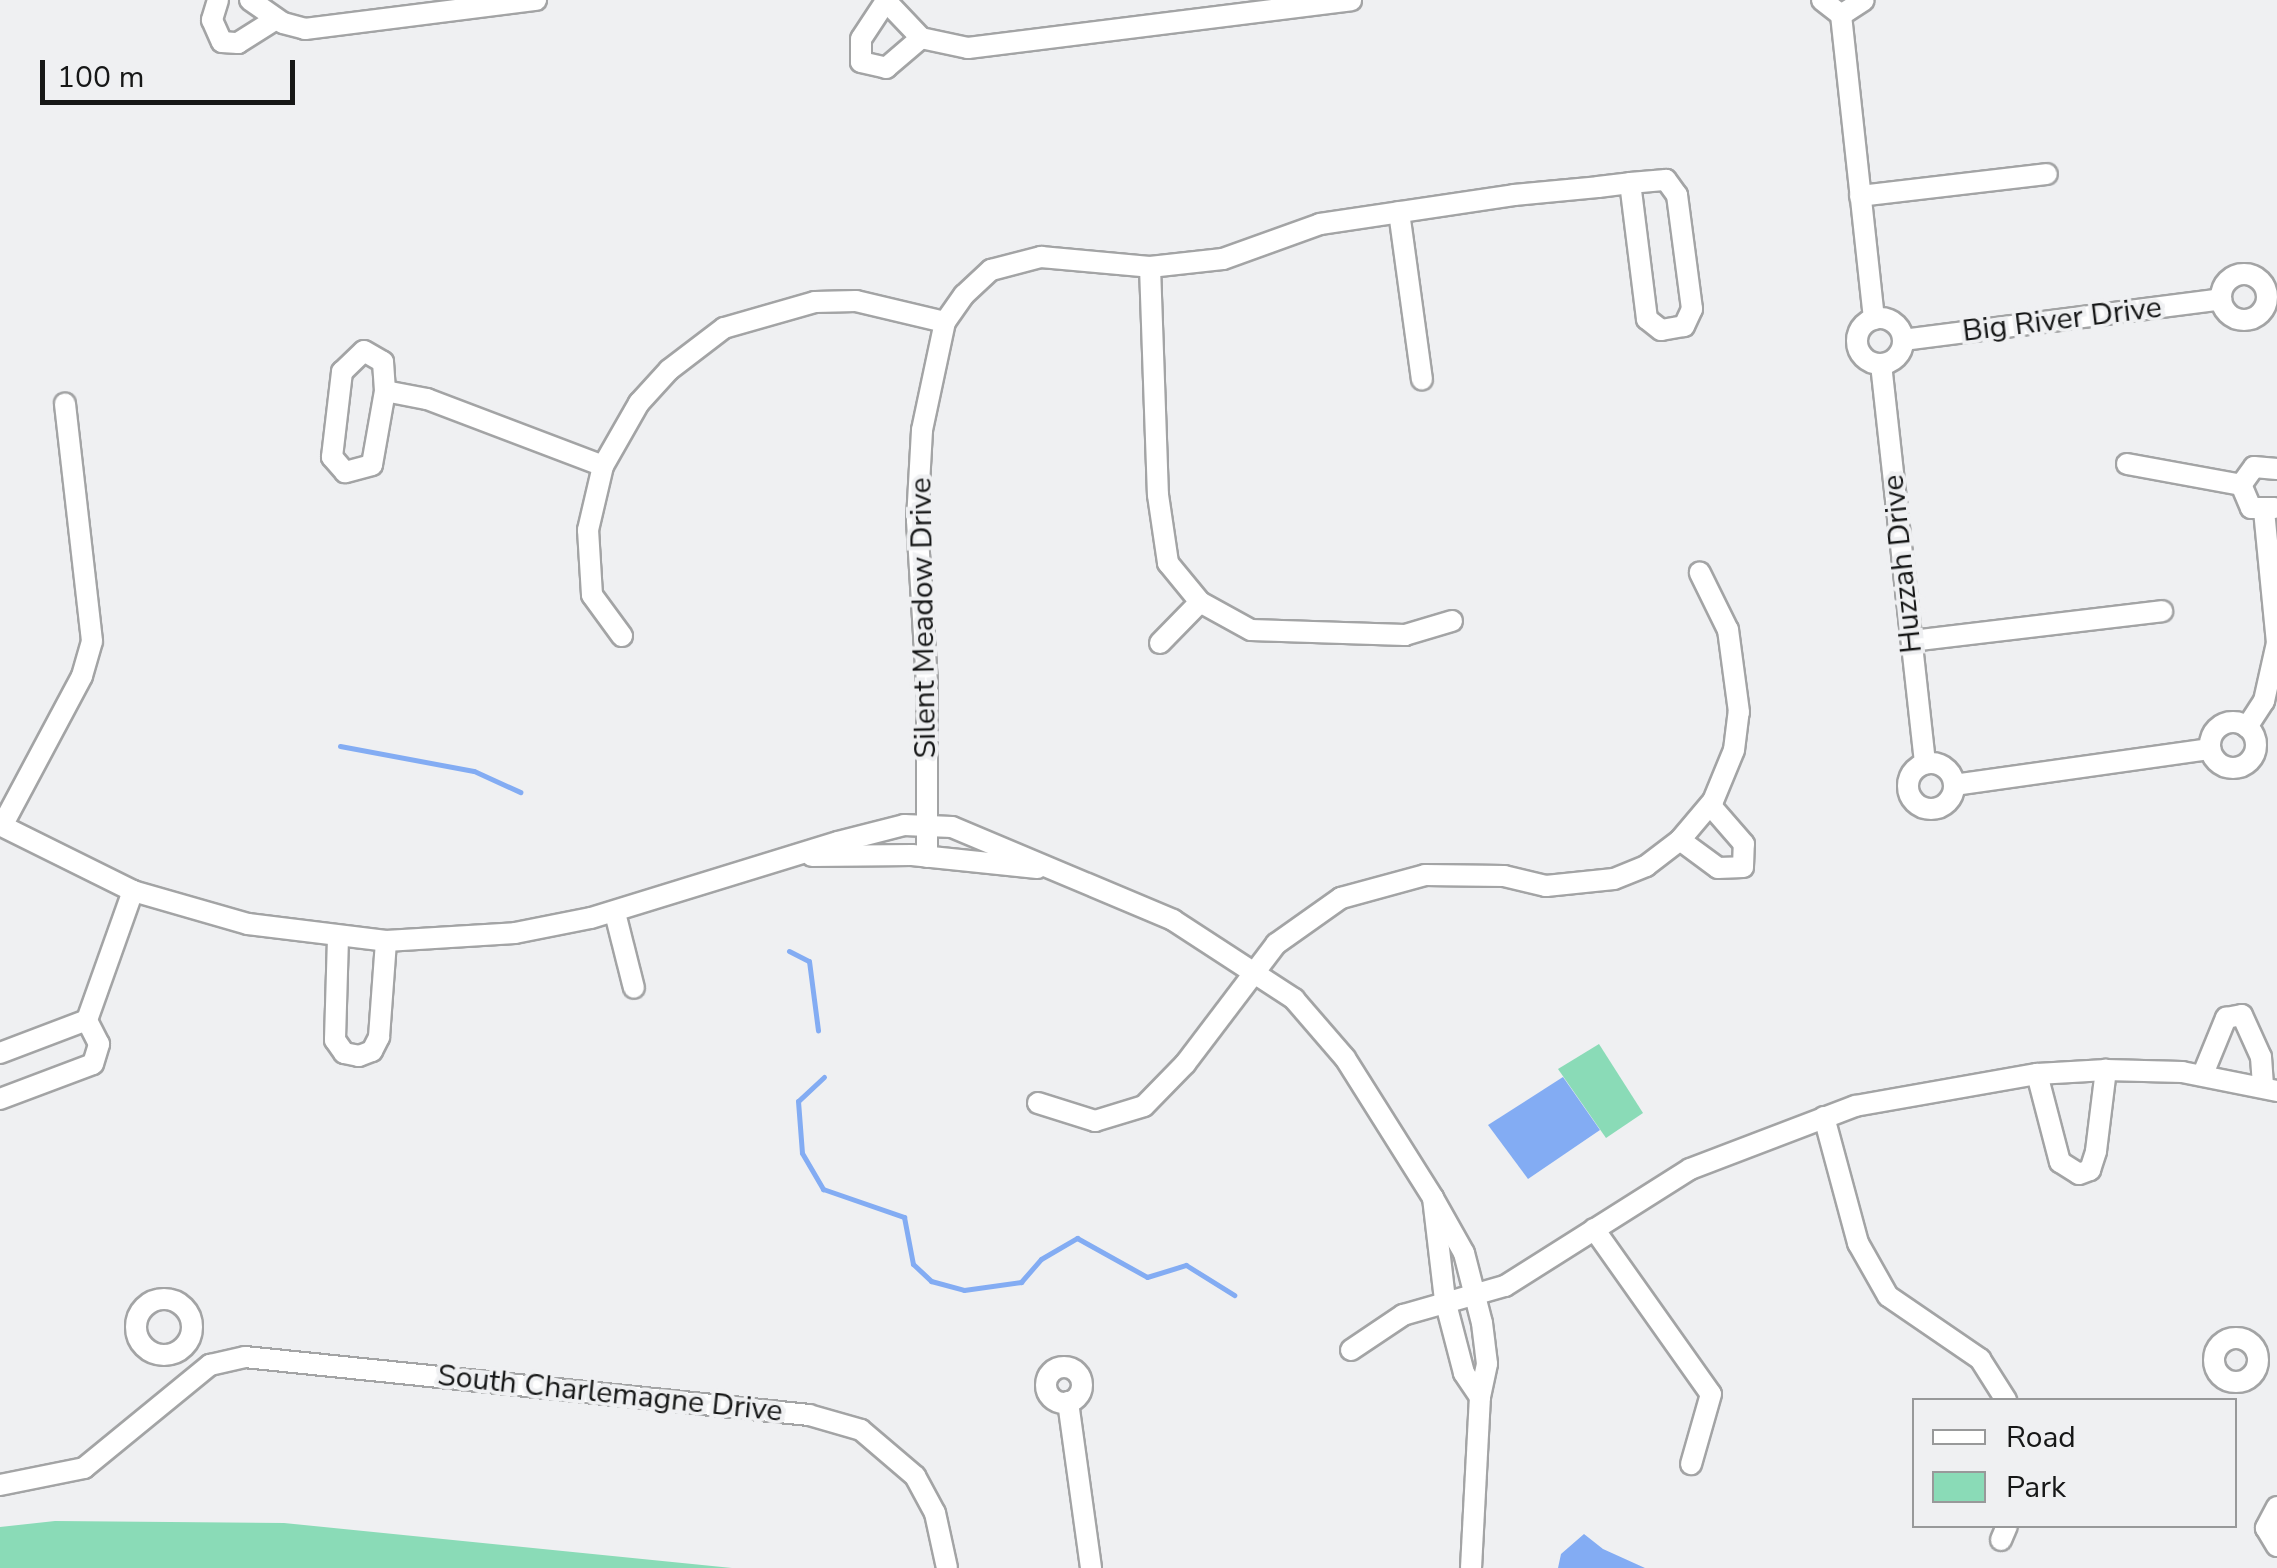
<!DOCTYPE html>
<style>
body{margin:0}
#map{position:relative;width:2277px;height:1568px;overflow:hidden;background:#eff0f2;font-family:"Nunito Sans",sans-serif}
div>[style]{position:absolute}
.green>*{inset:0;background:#8adbb7}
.water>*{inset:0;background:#83acf3}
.stream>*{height:5px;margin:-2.5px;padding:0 2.5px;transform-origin:2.5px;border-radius:2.5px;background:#83acf3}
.roads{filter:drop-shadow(2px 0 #a3a4a5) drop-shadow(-2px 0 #a3a4a5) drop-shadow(0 2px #a3a4a5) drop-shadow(0 -2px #a3a4a5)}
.minor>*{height:20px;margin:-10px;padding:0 10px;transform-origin:10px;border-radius:10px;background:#fff}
.minor>.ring{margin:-10px;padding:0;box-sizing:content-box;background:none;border:20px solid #fff;border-radius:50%}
span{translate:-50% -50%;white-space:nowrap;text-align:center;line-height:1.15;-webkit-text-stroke:8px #eff0f2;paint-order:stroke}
.street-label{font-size:30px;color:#161717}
.legend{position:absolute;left:1912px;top:1398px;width:325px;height:130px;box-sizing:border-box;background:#eff0f2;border:2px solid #98999a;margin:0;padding:12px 18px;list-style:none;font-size:30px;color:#161717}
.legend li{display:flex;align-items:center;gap:20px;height:50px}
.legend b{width:50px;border:2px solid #98999a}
.scale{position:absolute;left:40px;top:60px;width:255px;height:45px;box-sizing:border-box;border:5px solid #161717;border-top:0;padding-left:12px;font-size:30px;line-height:35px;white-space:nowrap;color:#161717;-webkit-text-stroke:8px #eff0f2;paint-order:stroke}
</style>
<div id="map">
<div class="green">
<div style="clip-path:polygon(1599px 1044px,1643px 1113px,1606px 1138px,1558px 1069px)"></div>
<div style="clip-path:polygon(55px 1521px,284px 1523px,732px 1568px,0 1568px,0 1527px)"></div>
</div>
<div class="water">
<div style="clip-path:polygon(1563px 1077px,1600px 1130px,1528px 1179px,1488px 1125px)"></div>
<div style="clip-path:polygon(1584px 1534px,1603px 1549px,1645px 1568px,1558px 1568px,1561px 1554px)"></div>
</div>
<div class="stream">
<div style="left:340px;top:746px;width:136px;rotate:10.6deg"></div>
<div style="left:474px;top:771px;width:51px;rotate:24.5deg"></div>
<div style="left:789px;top:951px;width:22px;rotate:27deg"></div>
<div style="left:809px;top:961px;width:70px;rotate:82.6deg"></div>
<div style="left:824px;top:1077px;width:35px;rotate:137deg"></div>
<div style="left:798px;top:1101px;width:52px;rotate:85.6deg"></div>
<div style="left:802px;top:1153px;width:42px;rotate:59.7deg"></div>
<div style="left:823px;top:1189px;width:86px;rotate:19.1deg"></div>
<div style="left:904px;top:1217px;width:48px;rotate:79.2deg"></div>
<div style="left:913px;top:1264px;width:25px;rotate:43deg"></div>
<div style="left:931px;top:1281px;width:34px;rotate:15deg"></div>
<div style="left:964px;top:1290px;width:58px;rotate:-8deg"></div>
<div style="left:1021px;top:1282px;width:30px;rotate:-49deg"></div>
<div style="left:1041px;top:1259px;width:42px;rotate:-30.3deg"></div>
<div style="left:1077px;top:1238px;width:80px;rotate:29.1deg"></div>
<div style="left:1147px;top:1277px;width:41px;rotate:-17.1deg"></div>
<div style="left:1186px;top:1265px;width:57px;rotate:32deg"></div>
</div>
<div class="roads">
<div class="minor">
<div style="left:218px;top:0;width:21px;rotate:107deg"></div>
<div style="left:212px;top:20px;width:24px;rotate:66deg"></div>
<div style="left:222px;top:42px;width:16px;rotate:4deg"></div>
<div style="left:238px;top:43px;width:45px;rotate:-32.3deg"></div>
<div style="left:250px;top:0;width:40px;rotate:34.9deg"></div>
<div style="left:283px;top:23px;width:23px;rotate:15deg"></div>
<div style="left:305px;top:29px;width:233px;rotate:-7.2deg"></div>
<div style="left:885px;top:0;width:52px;rotate:46.5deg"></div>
<div style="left:921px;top:38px;width:48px;rotate:12deg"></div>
<div style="left:968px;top:48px;width:386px;rotate:-7.1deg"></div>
<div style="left:1822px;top:0;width:24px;rotate:38deg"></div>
<div style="left:1841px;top:15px;width:27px;rotate:-33deg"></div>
<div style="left:886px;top:1px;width:45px;rotate:123.3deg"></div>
<div style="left:861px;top:39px;width:23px;rotate:90deg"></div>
<div style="left:861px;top:62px;width:26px;rotate:13deg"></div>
<div style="left:886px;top:68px;width:46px;rotate:-40.6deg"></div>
<div style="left:1841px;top:15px;width:306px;rotate:83.8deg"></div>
<div style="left:1860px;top:196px;width:188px;rotate:-6.7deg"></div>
<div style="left:1399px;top:212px;width:169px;rotate:82.2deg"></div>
<div style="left:1150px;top:267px;width:228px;rotate:88deg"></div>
<div style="left:1158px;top:495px;width:69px;rotate:81.6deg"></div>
<div style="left:1168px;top:563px;width:50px;rotate:50.6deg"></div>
<div style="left:1200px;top:602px;width:58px;rotate:28.8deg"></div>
<div style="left:1251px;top:630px;width:154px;rotate:1.9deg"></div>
<div style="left:1405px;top:635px;width:49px;rotate:-16.6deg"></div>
<div class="ring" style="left:2221px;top:274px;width:26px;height:26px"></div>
<div class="ring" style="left:1857px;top:318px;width:26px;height:26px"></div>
<div style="left:1903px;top:340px;width:321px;rotate:-7.3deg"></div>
<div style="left:1881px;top:364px;width:402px;rotate:83.7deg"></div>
<div style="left:385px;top:391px;width:75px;rotate:100deg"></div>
<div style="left:372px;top:465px;width:28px;rotate:165deg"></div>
<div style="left:345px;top:472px;width:20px;rotate:-131deg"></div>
<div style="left:332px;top:457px;width:86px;rotate:-83.3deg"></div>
<div style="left:342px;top:372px;width:30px;rotate:-44deg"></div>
<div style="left:364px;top:351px;width:22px;rotate:30deg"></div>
<div style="left:383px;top:362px;width:29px;rotate:86deg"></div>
<div style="left:385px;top:391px;width:43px;rotate:10.8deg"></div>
<div style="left:427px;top:399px;width:188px;rotate:20.8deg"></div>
<div style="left:2127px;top:464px;width:116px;rotate:10.4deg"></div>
<div style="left:2275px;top:508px;width:24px;rotate:180deg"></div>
<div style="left:2251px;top:508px;width:25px;rotate:-113deg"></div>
<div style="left:2241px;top:485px;width:22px;rotate:-54deg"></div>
<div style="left:2254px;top:467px;width:23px;rotate:5deg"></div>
<div style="left:622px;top:636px;width:51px;rotate:-126.2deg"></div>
<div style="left:592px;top:595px;width:65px;rotate:-93.5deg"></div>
<div style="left:588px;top:530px;width:66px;rotate:-76.8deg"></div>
<div style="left:603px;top:466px;width:73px;rotate:-60.3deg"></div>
<div style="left:639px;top:403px;width:45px;rotate:-47.7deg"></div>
<div style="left:669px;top:370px;width:69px;rotate:-37.4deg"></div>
<div style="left:724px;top:328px;width:95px;rotate:-15.9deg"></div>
<div style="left:815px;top:302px;width:41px;rotate:-1.4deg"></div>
<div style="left:856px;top:301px;width:91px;rotate:13.3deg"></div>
<div style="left:1912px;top:641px;width:252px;rotate:-6.8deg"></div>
<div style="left:1160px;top:643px;width:57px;rotate:-45.7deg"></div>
<div class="ring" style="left:2210px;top:722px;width:26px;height:26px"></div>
<div style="left:2247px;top:727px;width:31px;rotate:-57deg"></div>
<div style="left:2264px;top:701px;width:59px;rotate:-77.4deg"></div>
<div style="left:2277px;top:643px;width:133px;rotate:-95.6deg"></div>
<div class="ring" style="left:1908px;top:763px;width:26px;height:26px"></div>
<div style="left:1954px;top:785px;width:259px;rotate:-8deg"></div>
<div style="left:0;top:825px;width:148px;rotate:26.4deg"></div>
<div style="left:133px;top:891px;width:120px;rotate:16deg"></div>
<div style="left:248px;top:924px;width:139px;rotate:7deg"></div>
<div style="left:386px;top:941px;width:129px;rotate:-3.5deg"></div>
<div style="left:515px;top:933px;width:77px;rotate:-11.2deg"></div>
<div style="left:591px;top:918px;width:258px;rotate:-17.1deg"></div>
<div style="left:838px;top:842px;width:68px;rotate:-14.4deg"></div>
<div style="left:904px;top:825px;width:48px;rotate:2.4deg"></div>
<div style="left:952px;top:827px;width:240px;rotate:22.8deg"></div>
<div style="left:1173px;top:920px;width:145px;rotate:33.1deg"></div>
<div style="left:1294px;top:999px;width:78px;rotate:49.2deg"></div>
<div style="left:1345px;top:1058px;width:165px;rotate:57.8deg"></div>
<div style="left:1433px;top:1198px;width:63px;rotate:60.6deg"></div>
<div style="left:1464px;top:1253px;width:72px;rotate:75.6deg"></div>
<div style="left:1482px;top:1323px;width:41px;rotate:83deg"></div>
<div style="left:1487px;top:1364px;width:34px;rotate:102deg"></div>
<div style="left:1480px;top:1397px;width:29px;rotate:-124deg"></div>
<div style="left:1464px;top:1373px;width:75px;rotate:-104.6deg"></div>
<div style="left:1445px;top:1300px;width:103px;rotate:-96.7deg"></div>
<div style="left:2px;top:826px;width:170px;rotate:-61.9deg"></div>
<div style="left:82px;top:676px;width:36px;rotate:-74deg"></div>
<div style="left:92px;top:641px;width:239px;rotate:-96.5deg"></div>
<div style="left:1680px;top:840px;width:47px;rotate:36.4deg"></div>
<div style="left:1718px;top:868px;width:25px;rotate:-2deg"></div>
<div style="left:1743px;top:867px;width:23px;rotate:-88deg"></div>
<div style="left:1744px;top:844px;width:50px;rotate:-131deg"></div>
<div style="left:812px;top:856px;width:100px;rotate:-0.6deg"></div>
<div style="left:912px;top:855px;width:126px;rotate:5.9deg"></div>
<div style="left:927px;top:857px;width:173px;rotate:-90deg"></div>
<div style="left:927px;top:684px;width:164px;rotate:-93.5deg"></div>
<div style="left:917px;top:520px;width:90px;rotate:-86.8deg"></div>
<div style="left:922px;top:430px;width:110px;rotate:-78deg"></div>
<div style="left:945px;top:322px;width:33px;rotate:-55deg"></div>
<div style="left:964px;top:295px;width:37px;rotate:-43deg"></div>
<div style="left:991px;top:270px;width:52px;rotate:-14.6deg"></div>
<div style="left:1041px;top:257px;width:109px;rotate:5.2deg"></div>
<div style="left:1150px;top:267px;width:73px;rotate:-6.3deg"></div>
<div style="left:1223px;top:259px;width:103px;rotate:-19.8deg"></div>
<div style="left:1320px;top:224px;width:196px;rotate:-8.5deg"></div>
<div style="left:1514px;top:195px;width:84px;rotate:-5.4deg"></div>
<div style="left:1598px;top:187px;width:32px;rotate:-7deg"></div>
<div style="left:1630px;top:183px;width:36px;rotate:-5deg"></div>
<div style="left:1666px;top:180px;width:19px;rotate:54deg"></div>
<div style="left:1677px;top:195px;width:115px;rotate:82.5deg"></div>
<div style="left:1692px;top:309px;width:19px;rotate:115deg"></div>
<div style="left:1684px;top:326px;width:23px;rotate:170deg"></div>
<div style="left:1661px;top:330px;width:18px;rotate:-142deg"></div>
<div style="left:1647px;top:319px;width:137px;rotate:-97.1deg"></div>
<div style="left:615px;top:913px;width:77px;rotate:75.8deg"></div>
<div style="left:338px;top:938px;width:102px;rotate:91.7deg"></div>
<div style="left:335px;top:1040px;width:16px;rotate:55deg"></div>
<div style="left:344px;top:1053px;width:15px;rotate:11deg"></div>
<div style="left:359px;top:1056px;width:14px;rotate:-21deg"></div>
<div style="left:372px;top:1051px;width:16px;rotate:-63deg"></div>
<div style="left:379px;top:1037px;width:96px;rotate:-85.8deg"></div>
<div style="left:0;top:1053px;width:93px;rotate:-20.8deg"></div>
<div style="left:2037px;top:1074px;width:91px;rotate:75.4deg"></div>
<div style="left:2060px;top:1162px;width:22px;rotate:32deg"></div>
<div style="left:2079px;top:1174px;width:12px;rotate:-20deg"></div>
<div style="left:2090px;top:1170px;width:20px;rotate:-72deg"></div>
<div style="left:2096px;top:1151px;width:82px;rotate:-83deg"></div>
<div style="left:2203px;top:1074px;width:61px;rotate:-67.7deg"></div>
<div style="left:2226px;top:1018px;width:16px;rotate:-11deg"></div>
<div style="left:2242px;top:1015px;width:46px;rotate:65.7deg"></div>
<div style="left:2261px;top:1057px;width:30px;rotate:86deg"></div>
<div style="left:0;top:1099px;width:99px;rotate:-20.6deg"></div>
<div style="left:93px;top:1064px;width:21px;rotate:-73deg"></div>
<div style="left:99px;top:1044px;width:27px;rotate:-117deg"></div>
<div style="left:87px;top:1020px;width:137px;rotate:-70.4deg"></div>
<div style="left:1038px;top:1103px;width:60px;rotate:17.5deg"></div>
<div style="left:1095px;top:1121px;width:51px;rotate:-17deg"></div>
<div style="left:1144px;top:1106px;width:59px;rotate:-45.7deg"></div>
<div style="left:1185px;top:1064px;width:151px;rotate:-52.8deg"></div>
<div style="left:1276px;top:944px;width:80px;rotate:-35.3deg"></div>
<div style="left:1341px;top:898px;width:87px;rotate:-15.3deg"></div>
<div style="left:1425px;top:875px;width:79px;rotate:0.7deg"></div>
<div style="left:1504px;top:876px;width:43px;rotate:13.4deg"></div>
<div style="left:1546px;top:886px;width:68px;rotate:-5.9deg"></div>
<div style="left:1614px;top:879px;width:35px;rotate:-22deg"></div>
<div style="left:1646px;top:866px;width:43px;rotate:-37.4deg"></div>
<div style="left:1680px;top:840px;width:51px;rotate:-49.8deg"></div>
<div style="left:1713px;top:801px;width:55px;rotate:-67.6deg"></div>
<div style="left:1734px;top:750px;width:38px;rotate:-83deg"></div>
<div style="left:1739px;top:712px;width:83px;rotate:-97.6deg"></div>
<div style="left:1728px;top:630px;width:64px;rotate:-116.2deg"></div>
<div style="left:1824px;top:1117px;width:131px;rotate:74.9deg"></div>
<div style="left:1858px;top:1243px;width:61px;rotate:60.5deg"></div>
<div style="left:1888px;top:1296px;width:112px;rotate:34.4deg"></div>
<div style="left:1980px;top:1359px;width:49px;rotate:57.6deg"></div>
<div style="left:1594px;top:1229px;width:202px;rotate:54.7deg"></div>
<div style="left:1711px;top:1394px;width:73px;rotate:105.9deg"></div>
<div class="ring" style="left:136px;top:1299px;width:36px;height:36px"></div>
<div class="ring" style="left:2214px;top:1338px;width:24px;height:24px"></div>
<div style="left:1351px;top:1350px;width:63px;rotate:-33.9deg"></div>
<div style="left:1403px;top:1315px;width:106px;rotate:-15.9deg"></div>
<div style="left:1505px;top:1286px;width:219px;rotate:-32.3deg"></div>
<div style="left:1690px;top:1169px;width:177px;rotate:-20.9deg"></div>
<div style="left:1855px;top:1106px;width:185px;rotate:-10deg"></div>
<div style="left:2037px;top:1074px;width:69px;rotate:-3.3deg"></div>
<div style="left:2106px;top:1070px;width:76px;rotate:1.5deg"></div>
<div style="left:2182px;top:1072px;width:97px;rotate:11.3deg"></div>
<div class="ring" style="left:1046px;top:1367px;width:16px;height:16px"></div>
<div style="left:1068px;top:1402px;width:168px;rotate:82.1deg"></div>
<div style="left:0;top:1485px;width:86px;rotate:-11.4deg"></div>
<div style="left:84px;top:1468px;width:163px;rotate:-39.3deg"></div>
<div style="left:210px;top:1365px;width:36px;rotate:-13deg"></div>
<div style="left:245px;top:1357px;width:567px;rotate:5.87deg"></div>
<div style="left:809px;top:1415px;width:54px;rotate:16.1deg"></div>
<div style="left:861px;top:1430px;width:71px;rotate:40.4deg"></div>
<div style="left:915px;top:1476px;width:42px;rotate:61.6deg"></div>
<div style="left:935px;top:1513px;width:56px;rotate:77.7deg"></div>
<div style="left:2277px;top:1507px;width:24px;rotate:118deg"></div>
<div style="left:2266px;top:1528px;width:21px;rotate:59deg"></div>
<div style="left:2001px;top:1540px;width:15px;rotate:-67deg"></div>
<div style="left:1471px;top:1568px;width:171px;rotate:-87deg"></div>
</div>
</div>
<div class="street-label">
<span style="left:2062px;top:320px;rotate:-7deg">Big River Drive</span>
<span style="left:1903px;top:564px;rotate:-96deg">Huzzah Drive</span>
<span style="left:924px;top:618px;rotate:-91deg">Silent Meadow Drive</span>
<span style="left:610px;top:1394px;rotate:6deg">South Charlemagne Drive</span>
</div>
<ul class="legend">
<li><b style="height:12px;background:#fff"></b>Road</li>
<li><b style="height:28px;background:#8adbb7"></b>Park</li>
</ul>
<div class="scale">100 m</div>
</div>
